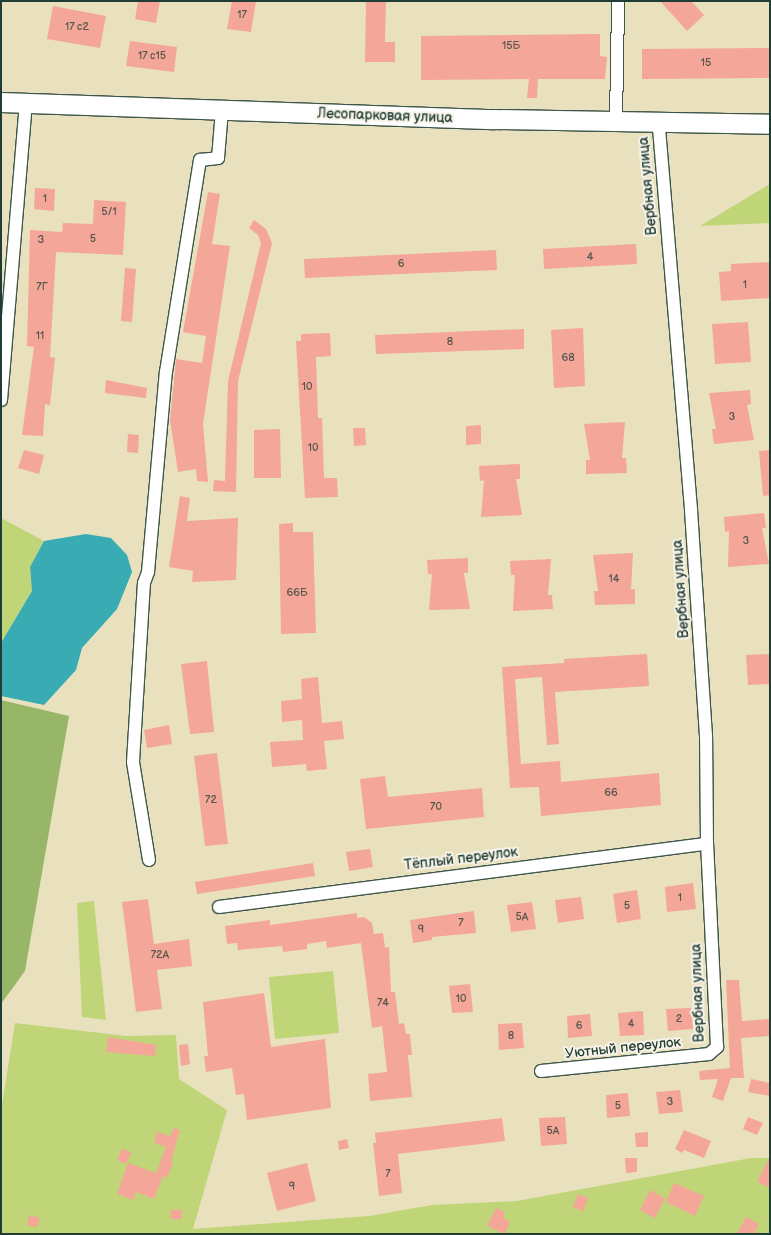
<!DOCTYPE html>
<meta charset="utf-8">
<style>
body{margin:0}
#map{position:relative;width:771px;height:1235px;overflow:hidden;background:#e9e1be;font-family:"Balsamiq Sans",sans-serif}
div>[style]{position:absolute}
.green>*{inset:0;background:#c0d578}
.forest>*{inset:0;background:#98b668}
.water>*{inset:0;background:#39abb2}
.building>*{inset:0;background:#f4a699}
.roads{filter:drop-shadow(1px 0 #3d5649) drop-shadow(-1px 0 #3d5649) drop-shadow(0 1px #3d5649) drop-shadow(0 -1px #3d5649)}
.minor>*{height:12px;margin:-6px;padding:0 6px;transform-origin:6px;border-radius:6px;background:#fff}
.secondary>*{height:19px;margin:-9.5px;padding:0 9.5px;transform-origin:9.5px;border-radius:9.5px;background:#fff}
span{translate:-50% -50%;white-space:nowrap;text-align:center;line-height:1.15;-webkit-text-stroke:4px #f7f3e8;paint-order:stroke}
.number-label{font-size:11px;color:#54574d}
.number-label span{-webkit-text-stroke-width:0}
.street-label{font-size:14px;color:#1f3d34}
.frame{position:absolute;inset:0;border:2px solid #1f3d34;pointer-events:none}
</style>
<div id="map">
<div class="green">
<div style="clip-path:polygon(770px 184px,770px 223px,700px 226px)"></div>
<div style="clip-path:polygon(1px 518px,44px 541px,30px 567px,32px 591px,1px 643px)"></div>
<div style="clip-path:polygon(94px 901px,106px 1020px,82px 1017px,77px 903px)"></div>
<div style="clip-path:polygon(333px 971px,339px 1033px,275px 1039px,269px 977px)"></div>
<div style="clip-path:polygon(15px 1023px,126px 1036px,176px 1035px,179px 1079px,227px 1110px,193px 1229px,369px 1216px,432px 1205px,517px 1201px,751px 1158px,770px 1158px,770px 1234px,1px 1234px,1px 1111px)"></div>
</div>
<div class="forest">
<div style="clip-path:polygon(1px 700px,69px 716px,25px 971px,1px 1004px)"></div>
</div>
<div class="water">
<div style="clip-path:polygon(86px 534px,111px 538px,127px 555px,132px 572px,117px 609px,82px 648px,76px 670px,44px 705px,1px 696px,1px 643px,32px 591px,30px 567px,44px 541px)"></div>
</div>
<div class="building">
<div style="clip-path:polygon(138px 1px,160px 1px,156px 23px,135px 19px)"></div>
<div style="clip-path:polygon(232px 1px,256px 1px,251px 32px,227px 29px)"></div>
<div style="clip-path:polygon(366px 1px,386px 1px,385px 42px,395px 42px,395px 62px,365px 62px)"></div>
<div style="clip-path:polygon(660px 1px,691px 1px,704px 15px,687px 31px)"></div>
<div style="clip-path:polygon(53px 6px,106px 16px,100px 48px,47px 39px)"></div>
<div style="clip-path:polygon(600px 34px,600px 56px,607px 57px,605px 79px,538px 79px,537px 98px,527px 98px,529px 79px,421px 80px,421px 36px)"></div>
<div style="clip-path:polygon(130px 41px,177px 47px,174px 72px,126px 66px)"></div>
<div style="clip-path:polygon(770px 48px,770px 78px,642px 79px,642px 49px)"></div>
<div style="clip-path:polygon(35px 188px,55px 189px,54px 211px,34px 209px)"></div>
<div style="clip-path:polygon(208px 192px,220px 194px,212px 244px,230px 246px,203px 424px,208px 482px,197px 481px,196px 469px,178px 472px,170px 420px,176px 359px,202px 363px,206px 336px,183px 332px)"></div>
<div style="clip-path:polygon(94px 200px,126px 202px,123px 255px,56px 252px,50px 357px,55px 358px,50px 405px,45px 404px,43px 436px,22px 435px,34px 347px,27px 346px,30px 230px,62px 232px,63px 223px,93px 224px)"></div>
<div style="clip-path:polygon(254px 220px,266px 229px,272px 243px,238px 381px,236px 492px,213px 491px,214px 480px,225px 481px,228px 381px,261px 243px,258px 235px,249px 228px)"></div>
<div style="clip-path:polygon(636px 244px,637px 264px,544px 269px,543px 249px)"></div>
<div style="clip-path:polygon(496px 250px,497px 270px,305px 278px,304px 259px)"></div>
<div style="clip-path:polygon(770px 262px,770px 298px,721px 301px,719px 272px,731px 271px,731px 264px)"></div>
<div style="clip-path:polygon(125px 268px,136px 269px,132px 322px,121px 321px)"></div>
<div style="clip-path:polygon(748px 322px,751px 362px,715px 364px,712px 324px)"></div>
<div style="clip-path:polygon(583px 328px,585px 386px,554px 388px,551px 330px)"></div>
<div style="clip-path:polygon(524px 329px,524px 349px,376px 354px,375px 335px)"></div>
<div style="clip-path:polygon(330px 333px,331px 356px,316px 357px,318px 418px,322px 418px,324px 478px,337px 478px,338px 497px,305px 498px,296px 341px,301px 341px,301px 334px)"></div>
<div style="clip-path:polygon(106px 380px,147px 388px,146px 398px,105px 393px)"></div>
<div style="clip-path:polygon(750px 390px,751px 404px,747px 405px,754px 440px,714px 444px,712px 429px,716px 429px,709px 393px)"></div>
<div style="clip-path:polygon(625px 422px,622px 458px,626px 458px,627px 473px,586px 474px,586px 460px,590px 460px,584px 424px)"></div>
<div style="clip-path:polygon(481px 425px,481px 444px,466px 445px,466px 426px)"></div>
<div style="clip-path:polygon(353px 428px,365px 428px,366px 445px,354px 446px)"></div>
<div style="clip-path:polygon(280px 429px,281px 478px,254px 478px,254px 430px)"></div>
<div style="clip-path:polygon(128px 434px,139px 435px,138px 453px,127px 452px)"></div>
<div style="clip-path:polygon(24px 450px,44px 455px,39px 474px,18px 468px)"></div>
<div style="clip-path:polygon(770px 450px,770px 495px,763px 496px,759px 451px)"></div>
<div style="clip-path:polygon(520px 464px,520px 479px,516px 479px,522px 515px,481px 517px,484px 480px,480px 481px,479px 466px)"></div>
<div style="clip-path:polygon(180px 496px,190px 498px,187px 521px,238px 518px,236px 580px,192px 582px,193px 571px,169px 567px)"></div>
<div style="clip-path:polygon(764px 513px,766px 528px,762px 528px,769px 564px,728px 567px,729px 531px,725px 532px,724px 517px)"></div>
<div style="clip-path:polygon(293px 523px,293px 532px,313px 532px,316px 633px,281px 634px,279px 524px)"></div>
<div style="clip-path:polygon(633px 553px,631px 589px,635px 589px,635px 604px,595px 605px,594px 591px,598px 591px,593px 555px)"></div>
<div style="clip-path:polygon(468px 558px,468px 573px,464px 573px,470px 609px,429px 610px,432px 574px,428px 574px,427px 560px)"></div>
<div style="clip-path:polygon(551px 559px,548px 595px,552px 595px,553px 609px,513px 611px,515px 575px,511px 575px,510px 561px)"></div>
<div style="clip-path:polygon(647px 654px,649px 686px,555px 692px,559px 744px,547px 745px,542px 677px,515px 679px,521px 764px,560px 761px,561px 782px,659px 773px,661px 805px,541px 816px,539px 787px,510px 788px,502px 667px,564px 663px,564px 659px)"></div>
<div style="clip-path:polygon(770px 654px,770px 684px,748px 685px,746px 655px)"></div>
<div style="clip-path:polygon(207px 661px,214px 732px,190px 734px,181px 664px)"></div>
<div style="clip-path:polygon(318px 677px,322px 723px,342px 721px,344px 739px,324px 741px,327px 769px,307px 771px,306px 764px,272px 767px,270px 742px,303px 740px,302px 720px,282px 722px,281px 701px,302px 699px,301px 679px)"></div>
<div style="clip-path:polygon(169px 725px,172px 744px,147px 748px,144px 730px)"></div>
<div style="clip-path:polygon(217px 753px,228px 844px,205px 846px,194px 756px)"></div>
<div style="clip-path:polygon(385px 776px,388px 797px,482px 788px,484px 817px,366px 829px,360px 779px)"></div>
<div style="clip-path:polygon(370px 849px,373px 867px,349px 871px,346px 852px)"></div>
<div style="clip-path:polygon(313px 863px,315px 876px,197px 894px,195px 882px)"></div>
<div style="clip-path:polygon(693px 883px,696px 909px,667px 912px,665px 887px)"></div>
<div style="clip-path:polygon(637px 890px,641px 919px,617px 923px,613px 894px)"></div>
<div style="clip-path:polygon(581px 897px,584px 919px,558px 923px,555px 900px)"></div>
<div style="clip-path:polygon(148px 899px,154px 944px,189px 939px,192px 966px,157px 970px,162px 1009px,136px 1012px,122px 902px)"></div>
<div style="clip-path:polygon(532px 902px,536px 929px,511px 932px,507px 905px)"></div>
<div style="clip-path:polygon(474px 911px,476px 933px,432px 937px,432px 940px,413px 943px,410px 920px)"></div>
<div style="clip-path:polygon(357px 913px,357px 918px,364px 917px,372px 923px,374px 934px,383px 933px,385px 948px,389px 947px,391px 992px,395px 992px,399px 1024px,404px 1023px,406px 1034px,410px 1034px,412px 1055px,408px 1055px,412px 1097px,370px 1101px,368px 1074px,387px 1072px,382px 1026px,372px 1028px,361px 943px,327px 948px,326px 941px,307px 944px,307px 949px,283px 952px,282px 946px,238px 950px,237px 943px,227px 944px,225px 926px,270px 920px,270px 925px)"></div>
<div style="clip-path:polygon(726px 980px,739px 980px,742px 1021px,770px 1019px,770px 1036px,741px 1038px,744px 1078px,731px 1078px,723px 1101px,712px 1097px,718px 1079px,700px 1080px,699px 1071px,730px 1068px)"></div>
<div style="clip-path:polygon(470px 984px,473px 1012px,452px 1013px,449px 986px)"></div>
<div style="clip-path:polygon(264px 993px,271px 1047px,325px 1039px,331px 1108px,247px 1120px,244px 1094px,236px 1095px,232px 1068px,206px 1072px,204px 1056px,208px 1056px,203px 1002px)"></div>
<div style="clip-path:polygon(691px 1008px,693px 1029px,668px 1031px,666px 1009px)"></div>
<div style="clip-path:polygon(643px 1011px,644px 1035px,620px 1036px,618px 1013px)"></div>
<div style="clip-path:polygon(590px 1014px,592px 1036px,568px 1038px,567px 1016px)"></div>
<div style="clip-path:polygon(522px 1023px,524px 1048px,499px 1050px,498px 1024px)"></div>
<div style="clip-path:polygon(108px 1037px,156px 1045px,155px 1056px,106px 1052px)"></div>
<div style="clip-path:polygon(188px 1044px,190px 1064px,181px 1066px,179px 1045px)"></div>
<div style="clip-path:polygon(751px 1079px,770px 1083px,770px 1096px,748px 1092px)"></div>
<div style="clip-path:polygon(680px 1090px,683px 1112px,659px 1114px,656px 1092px)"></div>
<div style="clip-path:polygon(628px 1093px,630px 1116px,607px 1118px,606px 1095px)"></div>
<div style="clip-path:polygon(565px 1117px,567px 1144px,541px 1146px,539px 1118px)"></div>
<div style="clip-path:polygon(748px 1117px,763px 1123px,757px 1135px,743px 1129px)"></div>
<div style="clip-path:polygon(502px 1118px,505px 1141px,398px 1154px,402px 1193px,379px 1196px,373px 1143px,376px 1143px,375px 1133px)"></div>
<div style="clip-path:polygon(174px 1128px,180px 1130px,171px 1162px,173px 1163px,167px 1178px,163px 1176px,154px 1199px,136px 1192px,133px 1200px,117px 1194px,128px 1163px,156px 1173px,166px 1147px,154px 1143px,157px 1132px,170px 1136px)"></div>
<div style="clip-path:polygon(684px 1130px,711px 1141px,704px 1158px,684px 1150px,682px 1153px,675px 1149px)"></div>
<div style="clip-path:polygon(648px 1132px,648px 1147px,636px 1147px,635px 1133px)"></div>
<div style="clip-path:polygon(347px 1139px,349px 1148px,339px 1150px,338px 1141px)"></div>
<div style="clip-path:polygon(122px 1148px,131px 1153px,126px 1164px,117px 1160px)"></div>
<div style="clip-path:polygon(770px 1156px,770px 1188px,757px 1182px)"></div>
<div style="clip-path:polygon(625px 1158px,637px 1158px,637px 1172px,626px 1173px)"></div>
<div style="clip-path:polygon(307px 1163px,316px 1201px,277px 1211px,267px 1173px)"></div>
<div style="clip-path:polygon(674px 1183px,704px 1196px,695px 1216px,666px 1202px)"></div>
<div style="clip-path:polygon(650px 1190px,665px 1198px,655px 1218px,640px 1210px)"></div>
<div style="clip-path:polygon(578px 1194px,588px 1198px,583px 1211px,573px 1207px)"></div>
<div style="clip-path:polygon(496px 1208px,505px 1212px,503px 1218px,510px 1221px,505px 1234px,487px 1226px)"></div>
<div style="clip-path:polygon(171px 1210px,182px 1210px,182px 1219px,171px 1219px)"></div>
<div style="clip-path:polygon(29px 1215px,40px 1218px,37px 1227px,27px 1225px)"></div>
<div style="clip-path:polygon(746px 1217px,759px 1224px,754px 1234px,737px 1234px)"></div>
</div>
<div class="roads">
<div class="minor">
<div style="left:616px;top:120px;width:119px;rotate:-89deg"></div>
<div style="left:1px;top:400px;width:298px;rotate:-85.2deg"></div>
<div style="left:149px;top:860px;width:99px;rotate:-99.3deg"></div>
<div style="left:133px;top:762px;width:179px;rotate:-86.5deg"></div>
<div style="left:144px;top:583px;width:12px;rotate:-70deg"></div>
<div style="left:148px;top:572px;width:201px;rotate:-84.9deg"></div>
<div style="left:166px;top:372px;width:215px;rotate:-80.9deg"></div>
<div style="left:200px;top:160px;width:18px;rotate:-6deg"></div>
<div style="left:218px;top:158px;width:48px;rotate:-85.2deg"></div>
<div style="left:219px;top:907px;width:492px;rotate:-7.4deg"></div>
<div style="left:541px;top:1071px;width:169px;rotate:-5.8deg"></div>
<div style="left:709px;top:1054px;width:11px;rotate:-41deg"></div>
<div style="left:717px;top:1047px;width:203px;rotate:-92.8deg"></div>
<div style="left:707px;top:844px;width:108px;rotate:-90.5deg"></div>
<div style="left:706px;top:736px;width:227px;rotate:-93.8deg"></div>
<div style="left:691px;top:509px;width:390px;rotate:-94.8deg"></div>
</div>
<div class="secondary">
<div style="left:1px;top:102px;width:493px;rotate:2deg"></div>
<div style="left:494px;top:119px;width:276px;rotate:1deg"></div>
</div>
</div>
<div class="number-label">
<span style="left:242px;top:15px">17</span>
<span style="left:77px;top:27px">17 с2</span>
<span style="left:511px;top:46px">15Б</span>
<span style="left:152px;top:56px">17 с15</span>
<span style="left:706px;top:63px">15</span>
<span style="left:45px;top:199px">1</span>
<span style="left:109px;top:212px">5/1</span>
<span style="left:93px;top:239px">5</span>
<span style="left:41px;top:240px">3</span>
<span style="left:590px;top:257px">4</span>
<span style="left:401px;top:264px">6</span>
<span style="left:745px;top:285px">1</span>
<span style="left:42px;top:287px">7Г</span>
<span style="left:40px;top:336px">11</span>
<span style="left:450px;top:342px">8</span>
<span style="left:568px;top:358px">68</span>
<span style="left:307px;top:387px">10</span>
<span style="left:732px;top:417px">3</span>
<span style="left:313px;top:448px">10</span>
<span style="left:746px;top:541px">3</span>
<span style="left:614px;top:579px">14</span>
<span style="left:297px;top:593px">66Б</span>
<span style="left:611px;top:793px">66</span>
<span style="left:211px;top:800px">72</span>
<span style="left:436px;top:807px">70</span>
<span style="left:680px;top:898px">1</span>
<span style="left:627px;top:906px">5</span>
<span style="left:522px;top:917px">5А</span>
<span style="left:461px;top:923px">7</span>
<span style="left:421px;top:930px">9</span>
<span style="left:160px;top:955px">72А</span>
<span style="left:461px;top:999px">10</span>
<span style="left:383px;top:1003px">74</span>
<span style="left:679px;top:1019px">2</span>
<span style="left:631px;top:1024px">4</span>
<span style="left:579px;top:1026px">6</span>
<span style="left:511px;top:1036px">8</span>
<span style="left:670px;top:1102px">3</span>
<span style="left:618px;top:1106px">5</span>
<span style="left:553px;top:1131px">5А</span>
<span style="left:388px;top:1174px">7</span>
<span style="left:292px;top:1187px">9</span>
</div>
<div class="street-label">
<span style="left:385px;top:116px;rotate:2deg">Лесопарковая улица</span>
<span style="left:648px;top:186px;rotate:-95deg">Вербная улица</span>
<span style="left:681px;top:589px;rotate:-94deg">Вербная улица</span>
<span style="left:461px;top:859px;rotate:-7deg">Тёплый переулок</span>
<span style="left:698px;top:993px;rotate:-92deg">Вербная улица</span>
<span style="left:623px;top:1048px;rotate:-6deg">Уютный переулок</span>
</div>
<div class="frame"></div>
</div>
